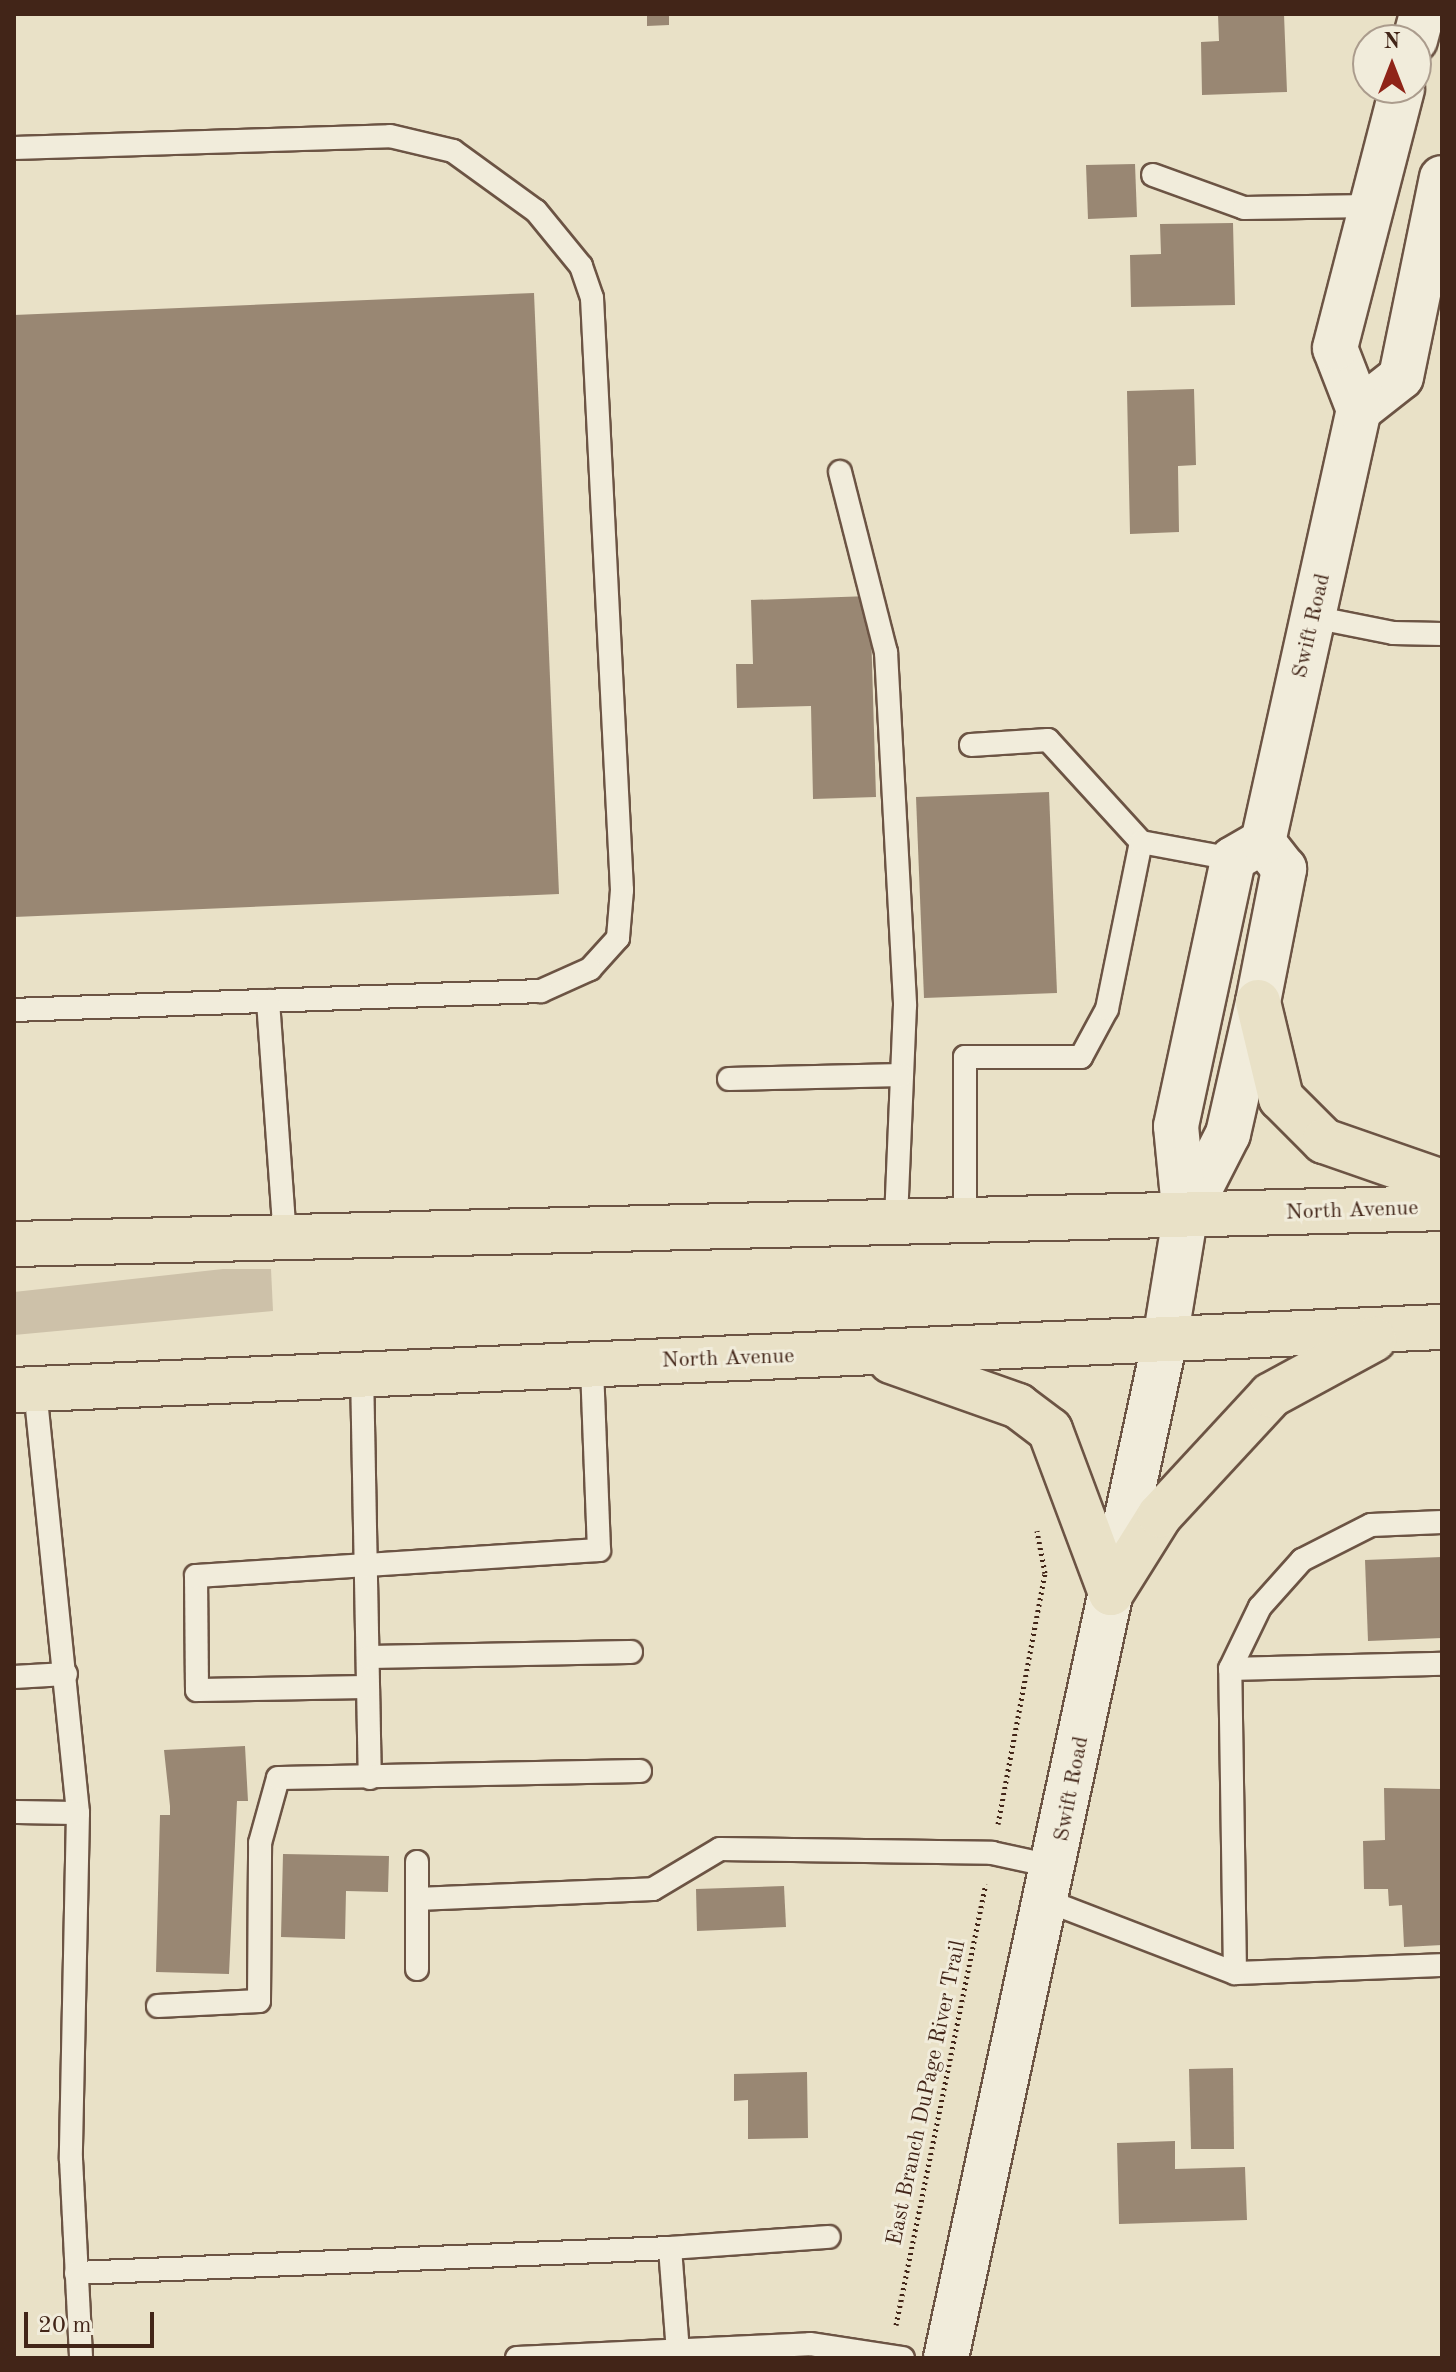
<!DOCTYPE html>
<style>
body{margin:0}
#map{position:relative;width:1456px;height:2372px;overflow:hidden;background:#e9e1c7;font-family:"Old Standard TT",serif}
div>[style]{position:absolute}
.green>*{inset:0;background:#cdc1a9}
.building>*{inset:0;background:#998773}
.path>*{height:5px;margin-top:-2.5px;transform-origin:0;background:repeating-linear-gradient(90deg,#422518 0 2px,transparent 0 6px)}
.roads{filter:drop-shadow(2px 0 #6c5444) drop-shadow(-2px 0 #6c5444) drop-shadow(0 2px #6c5444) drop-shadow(0 -2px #6c5444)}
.lane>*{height:22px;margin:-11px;padding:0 11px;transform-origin:11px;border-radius:11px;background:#f1ecdb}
.secondary>*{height:44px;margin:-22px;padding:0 22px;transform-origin:22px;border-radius:22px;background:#f1ecdb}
.primary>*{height:44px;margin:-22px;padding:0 22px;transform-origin:22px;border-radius:22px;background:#e9e1c7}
span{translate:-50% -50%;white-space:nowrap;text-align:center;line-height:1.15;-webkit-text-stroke:6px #f1ecdb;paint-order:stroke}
.street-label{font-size:22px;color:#422518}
.frame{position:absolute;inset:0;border:16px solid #422518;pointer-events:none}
.north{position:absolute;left:1352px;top:24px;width:80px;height:80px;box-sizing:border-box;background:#f1ecdb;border:2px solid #ab9c8d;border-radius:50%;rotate:0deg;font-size:22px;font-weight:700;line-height:32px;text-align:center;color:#422518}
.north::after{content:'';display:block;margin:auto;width:28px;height:36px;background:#8f2418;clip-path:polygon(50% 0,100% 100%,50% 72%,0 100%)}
.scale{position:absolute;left:24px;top:2312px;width:130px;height:36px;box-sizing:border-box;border:4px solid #422518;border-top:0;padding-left:10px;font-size:24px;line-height:28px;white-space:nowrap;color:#422518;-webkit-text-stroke:6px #f1ecdb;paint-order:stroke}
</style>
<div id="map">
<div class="green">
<div style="clip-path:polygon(223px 1269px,271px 1269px,273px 1311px,14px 1335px,14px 1292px)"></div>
</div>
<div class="building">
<div style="clip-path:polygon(647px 14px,669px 14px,669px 25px,647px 26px)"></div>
<div style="clip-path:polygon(1218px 14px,1284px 14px,1287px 92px,1202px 95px,1201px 42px,1219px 41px)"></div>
<div style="clip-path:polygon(1135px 164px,1137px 217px,1088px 219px,1086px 165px)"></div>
<div style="clip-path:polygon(1233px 223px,1235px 305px,1131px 307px,1130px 255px,1161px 254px,1160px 224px)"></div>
<div style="clip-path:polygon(534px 293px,559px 894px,14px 917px,14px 315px)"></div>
<div style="clip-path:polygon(1194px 389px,1196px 465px,1178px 466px,1179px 532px,1130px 534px,1127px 391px)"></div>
<div style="clip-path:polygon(870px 596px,876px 797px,813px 799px,811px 706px,737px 708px,736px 664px,753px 664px,751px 600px)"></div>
<div style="clip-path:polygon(1049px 792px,1057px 993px,924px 998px,916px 797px)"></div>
<div style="clip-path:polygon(1442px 1557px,1442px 1638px,1368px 1641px,1365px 1560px)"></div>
<div style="clip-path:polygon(245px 1746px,248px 1801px,237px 1801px,229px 1974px,156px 1972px,160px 1815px,170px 1815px,170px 1806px,164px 1750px)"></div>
<div style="clip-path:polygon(1384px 1788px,1442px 1789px,1442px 1945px,1404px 1947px,1402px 1905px,1389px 1906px,1388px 1889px,1364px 1889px,1363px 1841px,1385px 1840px)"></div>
<div style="clip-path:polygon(283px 1854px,389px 1856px,388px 1892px,346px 1891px,345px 1939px,281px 1937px)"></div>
<div style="clip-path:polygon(784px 1886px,786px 1927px,697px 1931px,696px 1889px)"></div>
<div style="clip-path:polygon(1233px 2068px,1234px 2149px,1191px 2149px,1189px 2069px)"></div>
<div style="clip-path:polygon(807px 2072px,808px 2138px,748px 2139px,748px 2100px,734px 2101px,734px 2074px)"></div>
<div style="clip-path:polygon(1175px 2141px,1175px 2169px,1245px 2167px,1247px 2220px,1119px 2224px,1117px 2143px)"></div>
</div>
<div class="path">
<div style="left:998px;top:1824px;width:255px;rotate:-79.4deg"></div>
<div style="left:1045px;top:1573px;width:43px;rotate:-100.8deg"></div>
<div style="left:896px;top:2325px;width:450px;rotate:-78.5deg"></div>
</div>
<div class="roads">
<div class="lane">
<div style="left:14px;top:148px;width:376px;rotate:-1.8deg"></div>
<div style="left:390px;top:136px;width:65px;rotate:13.4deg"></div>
<div style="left:453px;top:151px;width:102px;rotate:35.9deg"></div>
<div style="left:536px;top:211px;width:71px;rotate:50.7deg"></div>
<div style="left:581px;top:266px;width:34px;rotate:71deg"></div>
<div style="left:592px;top:298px;width:593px;rotate:87.1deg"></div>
<div style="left:622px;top:890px;width:48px;rotate:94.8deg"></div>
<div style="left:618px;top:938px;width:42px;rotate:132.1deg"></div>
<div style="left:590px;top:969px;width:54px;rotate:155.8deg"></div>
<div style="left:541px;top:991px;width:527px;rotate:177.94deg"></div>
<div style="left:1153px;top:175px;width:97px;rotate:19.9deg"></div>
<div style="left:1244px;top:208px;width:126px;rotate:-0.9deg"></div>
<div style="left:840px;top:472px;width:186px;rotate:75.7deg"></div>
<div style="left:886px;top:652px;width:354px;rotate:86.9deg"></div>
<div style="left:905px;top:1005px;width:219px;rotate:92.4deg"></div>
<div style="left:1313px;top:617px;width:82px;rotate:11.3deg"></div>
<div style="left:1393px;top:633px;width:49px;rotate:1.2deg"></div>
<div style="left:971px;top:745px;width:77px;rotate:-3.7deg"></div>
<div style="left:1048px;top:740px;width:138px;rotate:47.6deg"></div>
<div style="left:268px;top:1001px;width:238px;rotate:85.9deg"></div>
<div style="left:729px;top:1079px;width:173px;rotate:-1.3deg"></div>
<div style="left:965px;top:1223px;width:166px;rotate:-90deg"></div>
<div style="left:965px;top:1057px;width:116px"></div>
<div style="left:1081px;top:1057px;width:55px;rotate:-61.6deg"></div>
<div style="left:1107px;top:1009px;width:170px;rotate:-78.5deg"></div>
<div style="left:1141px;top:842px;width:94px;rotate:10.5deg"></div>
<div style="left:362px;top:1371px;width:407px;rotate:88.9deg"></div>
<div style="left:35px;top:1389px;width:426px;rotate:84.2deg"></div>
<div style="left:78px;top:1813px;width:346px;rotate:91.2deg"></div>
<div style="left:71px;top:2159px;width:199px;rotate:87.1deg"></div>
<div style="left:368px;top:1657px;width:263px;rotate:-1.1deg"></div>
<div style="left:1230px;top:1669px;width:212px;rotate:-1.4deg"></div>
<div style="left:14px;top:1677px;width:52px;rotate:-3.3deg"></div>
<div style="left:368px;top:1687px;width:171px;rotate:179deg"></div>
<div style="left:197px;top:1690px;width:114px;rotate:-90.5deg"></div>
<div style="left:196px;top:1576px;width:404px;rotate:-3.7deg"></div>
<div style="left:599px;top:1550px;width:186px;rotate:-92.2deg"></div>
<div style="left:14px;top:1812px;width:64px;rotate:0.9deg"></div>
<div style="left:417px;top:1862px;width:107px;rotate:90deg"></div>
<div style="left:417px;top:1899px;width:236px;rotate:-2.4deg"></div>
<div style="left:653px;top:1889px;width:78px;rotate:-30.8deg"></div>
<div style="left:720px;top:1849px;width:272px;rotate:0.8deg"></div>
<div style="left:992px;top:1853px;width:66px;rotate:12.3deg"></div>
<div style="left:1050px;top:1902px;width:198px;rotate:21deg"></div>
<div style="left:1235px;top:1973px;width:207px;rotate:-2.2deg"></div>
<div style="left:1235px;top:1973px;width:304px;rotate:-90.9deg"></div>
<div style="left:1230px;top:1669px;width:69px;rotate:-64.2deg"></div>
<div style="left:1260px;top:1607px;width:63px;rotate:-48.2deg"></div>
<div style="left:1302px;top:1560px;width:77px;rotate:-26.9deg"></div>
<div style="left:1371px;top:1525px;width:71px;rotate:-2.4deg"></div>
<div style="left:158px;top:2006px;width:101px;rotate:-2.8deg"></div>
<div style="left:259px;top:2001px;width:158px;rotate:-89.6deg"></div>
<div style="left:260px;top:1843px;width:67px;rotate:-74.5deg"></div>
<div style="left:278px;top:1778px;width:362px;rotate:-1.1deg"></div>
<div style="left:670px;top:2248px;width:159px;rotate:-4deg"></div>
<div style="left:76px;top:2273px;width:595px;rotate:-2.41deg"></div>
<div style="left:670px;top:2248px;width:103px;rotate:85.6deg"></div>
<div style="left:517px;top:2358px;width:293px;rotate:-2.7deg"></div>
<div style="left:810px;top:2344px;width:94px;rotate:8.6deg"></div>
</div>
<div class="secondary">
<div style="left:1415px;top:40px;width:27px;rotate:-75deg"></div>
<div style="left:1359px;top:410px;width:53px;rotate:-38.2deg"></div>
<div style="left:1401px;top:377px;width:203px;rotate:-78.4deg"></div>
<div style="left:1185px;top:1218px;width:94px;rotate:-62.9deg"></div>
<div style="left:1228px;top:1134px;width:135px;rotate:-77.2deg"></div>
<div style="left:1258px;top:1002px;width:136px;rotate:-78.9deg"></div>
<div style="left:1284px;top:869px;width:34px;rotate:-128deg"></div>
<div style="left:946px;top:2358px;width:1041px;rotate:-77.86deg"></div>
<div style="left:1165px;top:1340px;width:124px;rotate:-80.7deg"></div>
<div style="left:1185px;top:1218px;width:92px;rotate:-95.6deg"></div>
<div style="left:1176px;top:1126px;width:273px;rotate:-77.9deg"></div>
<div style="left:1233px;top:859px;width:34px;rotate:-30deg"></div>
<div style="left:1263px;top:842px;width:443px;rotate:-77.5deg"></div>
<div style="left:1359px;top:410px;width:66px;rotate:-111.2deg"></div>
<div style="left:1335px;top:348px;width:268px;rotate:-75.5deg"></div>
</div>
<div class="primary">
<div style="left:1258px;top:1002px;width:99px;rotate:76.5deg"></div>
<div style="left:1281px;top:1098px;width:61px;rotate:45deg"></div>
<div style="left:1324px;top:1141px;width:125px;rotate:19.2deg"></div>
<div style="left:14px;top:1244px;width:1428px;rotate:-1.44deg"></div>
<div style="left:891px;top:1361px;width:135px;rotate:19.5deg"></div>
<div style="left:1018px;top:1406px;width:40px;rotate:37deg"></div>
<div style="left:1050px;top:1430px;width:174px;rotate:69.5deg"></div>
<div style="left:14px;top:1390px;width:1429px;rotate:-2.53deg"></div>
<div style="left:1111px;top:1593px;width:92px;rotate:-57.9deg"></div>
<div style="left:1160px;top:1515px;width:163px;rotate:-47.2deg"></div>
<div style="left:1271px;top:1395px;width:117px;rotate:-28.5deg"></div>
</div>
</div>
<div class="street-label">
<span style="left:1312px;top:626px;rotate:-77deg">Swift Road</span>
<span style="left:1352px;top:1211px;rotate:-2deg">North Avenue</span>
<span style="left:728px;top:1359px;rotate:-2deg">North Avenue</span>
<span style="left:1072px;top:1789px;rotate:-79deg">Swift Road</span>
<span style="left:927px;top:2093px;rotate:-78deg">East Branch DuPage River Trail</span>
</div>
<div class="frame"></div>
<div class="north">N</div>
<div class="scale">20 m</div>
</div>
